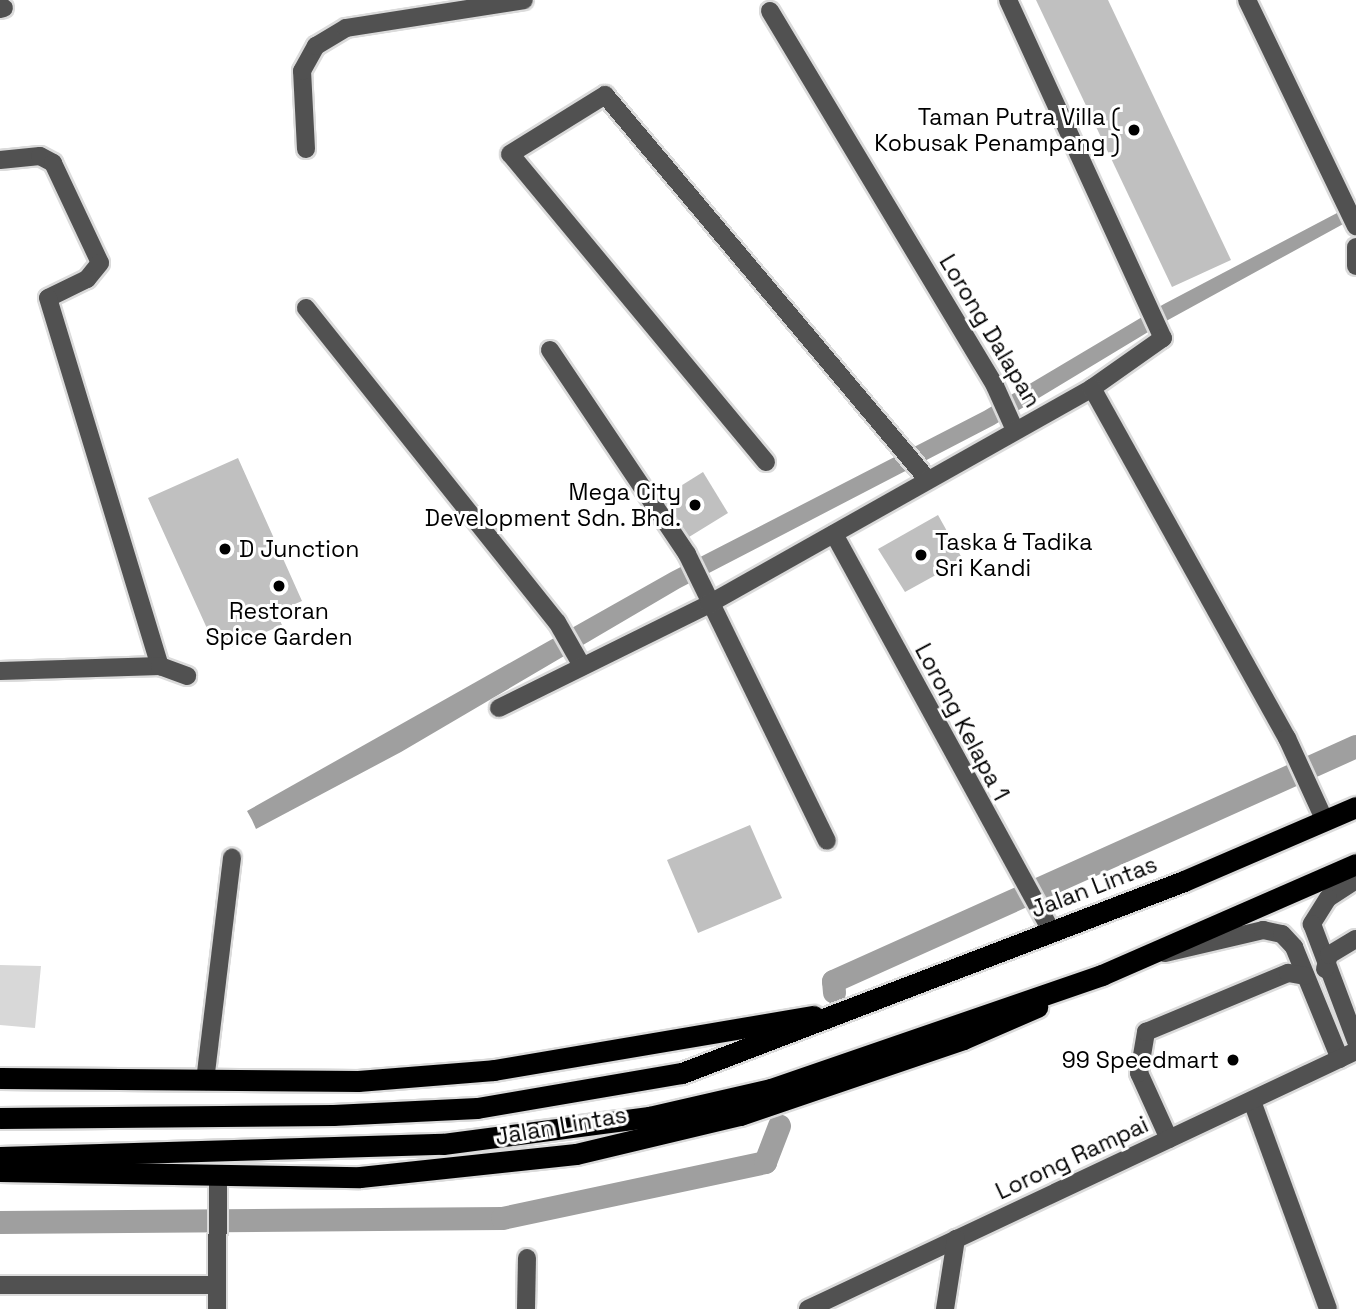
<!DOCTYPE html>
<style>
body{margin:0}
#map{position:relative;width:1356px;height:1309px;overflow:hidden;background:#fff;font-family:"Space Grotesk",sans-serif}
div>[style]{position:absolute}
.green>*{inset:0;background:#d8d8d8}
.water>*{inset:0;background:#9f9f9f}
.canal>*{height:23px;margin:-11.5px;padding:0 11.5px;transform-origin:11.5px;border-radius:11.5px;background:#9f9f9f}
.building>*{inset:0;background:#c0c0c0}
.roads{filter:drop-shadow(2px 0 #dbdbdb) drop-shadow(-2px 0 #dbdbdb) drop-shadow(0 2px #dbdbdb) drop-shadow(0 -2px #dbdbdb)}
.minor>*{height:18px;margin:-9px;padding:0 9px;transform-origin:9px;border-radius:9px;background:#515151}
.highway>*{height:21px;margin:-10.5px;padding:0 10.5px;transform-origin:10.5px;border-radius:10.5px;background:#000}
.dots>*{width:19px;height:19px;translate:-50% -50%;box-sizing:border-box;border:4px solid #fff;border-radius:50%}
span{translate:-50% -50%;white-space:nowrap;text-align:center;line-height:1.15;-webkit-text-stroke:6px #fff;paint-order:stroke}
.poi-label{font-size:23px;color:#000}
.right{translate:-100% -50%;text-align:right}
.left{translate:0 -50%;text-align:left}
.street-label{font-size:23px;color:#000}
</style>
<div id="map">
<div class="green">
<div style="clip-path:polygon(0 965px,41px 966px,35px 1028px,0 1025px)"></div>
</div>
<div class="water">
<div style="clip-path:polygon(1356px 203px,1356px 217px,1168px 320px,994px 425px,680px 588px,401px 752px,256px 829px,252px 820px,247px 811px,671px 572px,984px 411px,1164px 304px)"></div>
</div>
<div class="canal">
<div style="left:834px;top:992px;width:11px;rotate:-95deg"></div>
<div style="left:833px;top:981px;width:573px;rotate:-24.2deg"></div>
<div style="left:0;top:1222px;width:502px;rotate:-0.46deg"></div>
<div style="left:502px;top:1218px;width:269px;rotate:-12deg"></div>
<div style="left:765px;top:1162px;width:39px;rotate:-69deg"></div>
</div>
<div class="building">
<div style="clip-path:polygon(1036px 0,1108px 0,1231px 260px,1172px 287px)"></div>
<div style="clip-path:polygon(238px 458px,302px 601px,276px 612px,282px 625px,229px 648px,221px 630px,210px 635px,148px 498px)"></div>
<div style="clip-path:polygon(703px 472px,728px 513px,689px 537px,663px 497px)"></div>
<div style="clip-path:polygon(938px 515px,963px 560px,905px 592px,878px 549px)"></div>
<div style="clip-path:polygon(750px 825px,782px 898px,698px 933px,667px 860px)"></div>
</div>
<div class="roads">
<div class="minor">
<div style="left:1008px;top:0;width:372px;rotate:65.4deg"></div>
<div style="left:1163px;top:338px;width:87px;rotate:144.8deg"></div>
<div style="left:1247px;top:0;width:251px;rotate:64.3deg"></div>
<div style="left:0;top:9px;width:4px;rotate:-14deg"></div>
<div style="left:770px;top:11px;width:437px;rotate:59deg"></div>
<div style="left:995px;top:386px;width:46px;rotate:65.7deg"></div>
<div style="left:306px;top:149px;width:78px;rotate:-92.9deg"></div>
<div style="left:302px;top:71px;width:29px;rotate:-61deg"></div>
<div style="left:316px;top:46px;width:35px;rotate:-31deg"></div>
<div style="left:346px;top:28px;width:180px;rotate:-8.9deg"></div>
<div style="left:0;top:160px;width:40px;rotate:-5.7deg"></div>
<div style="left:40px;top:156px;width:15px;rotate:28deg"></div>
<div style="left:53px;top:163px;width:110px;rotate:64.8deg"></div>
<div style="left:100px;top:263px;width:21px;rotate:129deg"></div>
<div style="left:87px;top:279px;width:43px;rotate:154deg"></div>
<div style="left:48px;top:298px;width:385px;rotate:73.1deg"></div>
<div style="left:1356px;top:247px;width:19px;rotate:90deg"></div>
<div style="left:306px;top:308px;width:402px;rotate:51.4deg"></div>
<div style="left:557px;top:622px;width:51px;rotate:60.4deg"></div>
<div style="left:550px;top:350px;width:246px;rotate:56.1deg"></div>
<div style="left:687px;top:554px;width:319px;rotate:64deg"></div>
<div style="left:766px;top:462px;width:400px;rotate:-129.7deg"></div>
<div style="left:510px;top:154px;width:112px;rotate:-31.8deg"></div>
<div style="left:605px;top:95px;width:499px;rotate:50deg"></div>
<div style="left:834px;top:534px;width:452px;rotate:61.3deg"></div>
<div style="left:0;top:671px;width:160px;rotate:-1.8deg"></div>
<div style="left:160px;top:666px;width:29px;rotate:20deg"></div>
<div style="left:499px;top:708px;width:234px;rotate:-26.3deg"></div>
<div style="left:709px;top:604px;width:440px;rotate:-29.4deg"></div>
<div style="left:1092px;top:388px;width:401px;rotate:60.9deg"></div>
<div style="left:1287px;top:738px;width:91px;rotate:65.4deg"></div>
<div style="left:1356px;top:880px;width:33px;rotate:147deg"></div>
<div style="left:1328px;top:898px;width:31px;rotate:122deg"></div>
<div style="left:1312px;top:924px;width:125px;rotate:69.4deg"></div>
<div style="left:1165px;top:953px;width:101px;rotate:-13.2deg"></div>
<div style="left:1263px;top:930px;width:19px;rotate:12deg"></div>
<div style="left:1282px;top:934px;width:18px;rotate:47deg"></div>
<div style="left:1294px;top:947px;width:121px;rotate:67.7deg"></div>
<div style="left:1325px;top:969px;width:15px;rotate:-74deg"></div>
<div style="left:1329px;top:955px;width:31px;rotate:-31deg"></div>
<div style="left:205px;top:1081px;width:225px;rotate:-83.1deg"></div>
<div style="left:1252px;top:1101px;width:221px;rotate:69.9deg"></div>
<div style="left:1169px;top:1139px;width:72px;rotate:-114.4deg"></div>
<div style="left:1139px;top:1073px;width:42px;rotate:-80.3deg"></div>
<div style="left:1146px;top:1032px;width:154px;rotate:-22.6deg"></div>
<div style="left:1288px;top:973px;width:17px;rotate:10deg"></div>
<div style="left:0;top:1285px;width:217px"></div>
<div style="left:217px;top:1309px;width:134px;rotate:-89.6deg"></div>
<div style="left:526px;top:1309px;width:51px;rotate:-88.9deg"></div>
<div style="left:808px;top:1309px;width:606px;rotate:-25.21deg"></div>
<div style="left:945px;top:1309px;width:71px;rotate:-81.1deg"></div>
</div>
<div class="highway">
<div style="left:0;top:1078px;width:358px;rotate:0.5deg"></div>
<div style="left:358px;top:1081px;width:136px;rotate:-4.6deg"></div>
<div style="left:494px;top:1070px;width:324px;rotate:-9.6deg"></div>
<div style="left:0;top:1118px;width:333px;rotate:-0.5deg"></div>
<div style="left:333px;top:1115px;width:144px;rotate:-2.8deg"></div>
<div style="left:477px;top:1108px;width:208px;rotate:-9.7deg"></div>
<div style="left:682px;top:1073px;width:537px;rotate:-20.93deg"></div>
<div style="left:1184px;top:881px;width:187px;rotate:-23.3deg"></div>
<div style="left:0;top:1157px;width:443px;rotate:-1.7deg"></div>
<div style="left:443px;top:1144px;width:208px;rotate:-7.5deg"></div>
<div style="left:649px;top:1117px;width:125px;rotate:-12.9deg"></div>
<div style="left:771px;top:1089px;width:350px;rotate:-19deg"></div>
<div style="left:1102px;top:975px;width:277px;rotate:-23.6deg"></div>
<div style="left:0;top:1171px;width:360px;rotate:1deg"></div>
<div style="left:360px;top:1177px;width:217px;rotate:-6.1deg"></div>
<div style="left:576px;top:1154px;width:169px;rotate:-13.4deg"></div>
<div style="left:740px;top:1115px;width:236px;rotate:-18.8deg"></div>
<div style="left:963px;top:1039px;width:81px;rotate:-23.4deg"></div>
</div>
</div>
<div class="dots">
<div style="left:1134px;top:130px;background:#000"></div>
<div style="left:695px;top:505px;background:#000"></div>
<div style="left:225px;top:549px;background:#000"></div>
<div style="left:921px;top:555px;background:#000"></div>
<div style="left:279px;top:586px;background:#000"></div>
<div style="left:1233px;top:1060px;background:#000"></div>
</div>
<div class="poi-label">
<span class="right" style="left:1120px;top:130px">Taman Putra Villa (<br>Kobusak Penampang )</span>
<span class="right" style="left:681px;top:505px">Mega City<br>Development Sdn. Bhd.</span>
<span class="left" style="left:935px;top:555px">Taska &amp; Tadika<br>Sri Kandi</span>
<span class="left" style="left:239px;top:549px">D Junction</span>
<span style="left:279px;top:624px">Restoran<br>Spice Garden</span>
<span class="right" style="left:1219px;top:1060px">99 Speedmart</span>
</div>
<div class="street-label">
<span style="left:990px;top:331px;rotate:59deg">Lorong Dalapan</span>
<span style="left:962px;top:722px;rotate:62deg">Lorong Kelapa 1</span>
<span style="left:1094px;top:887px;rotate:-21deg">Jalan Lintas</span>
<span style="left:561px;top:1126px;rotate:-10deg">Jalan Lintas</span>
<span style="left:1072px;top:1158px;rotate:-25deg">Lorong Rampai</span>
</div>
</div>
